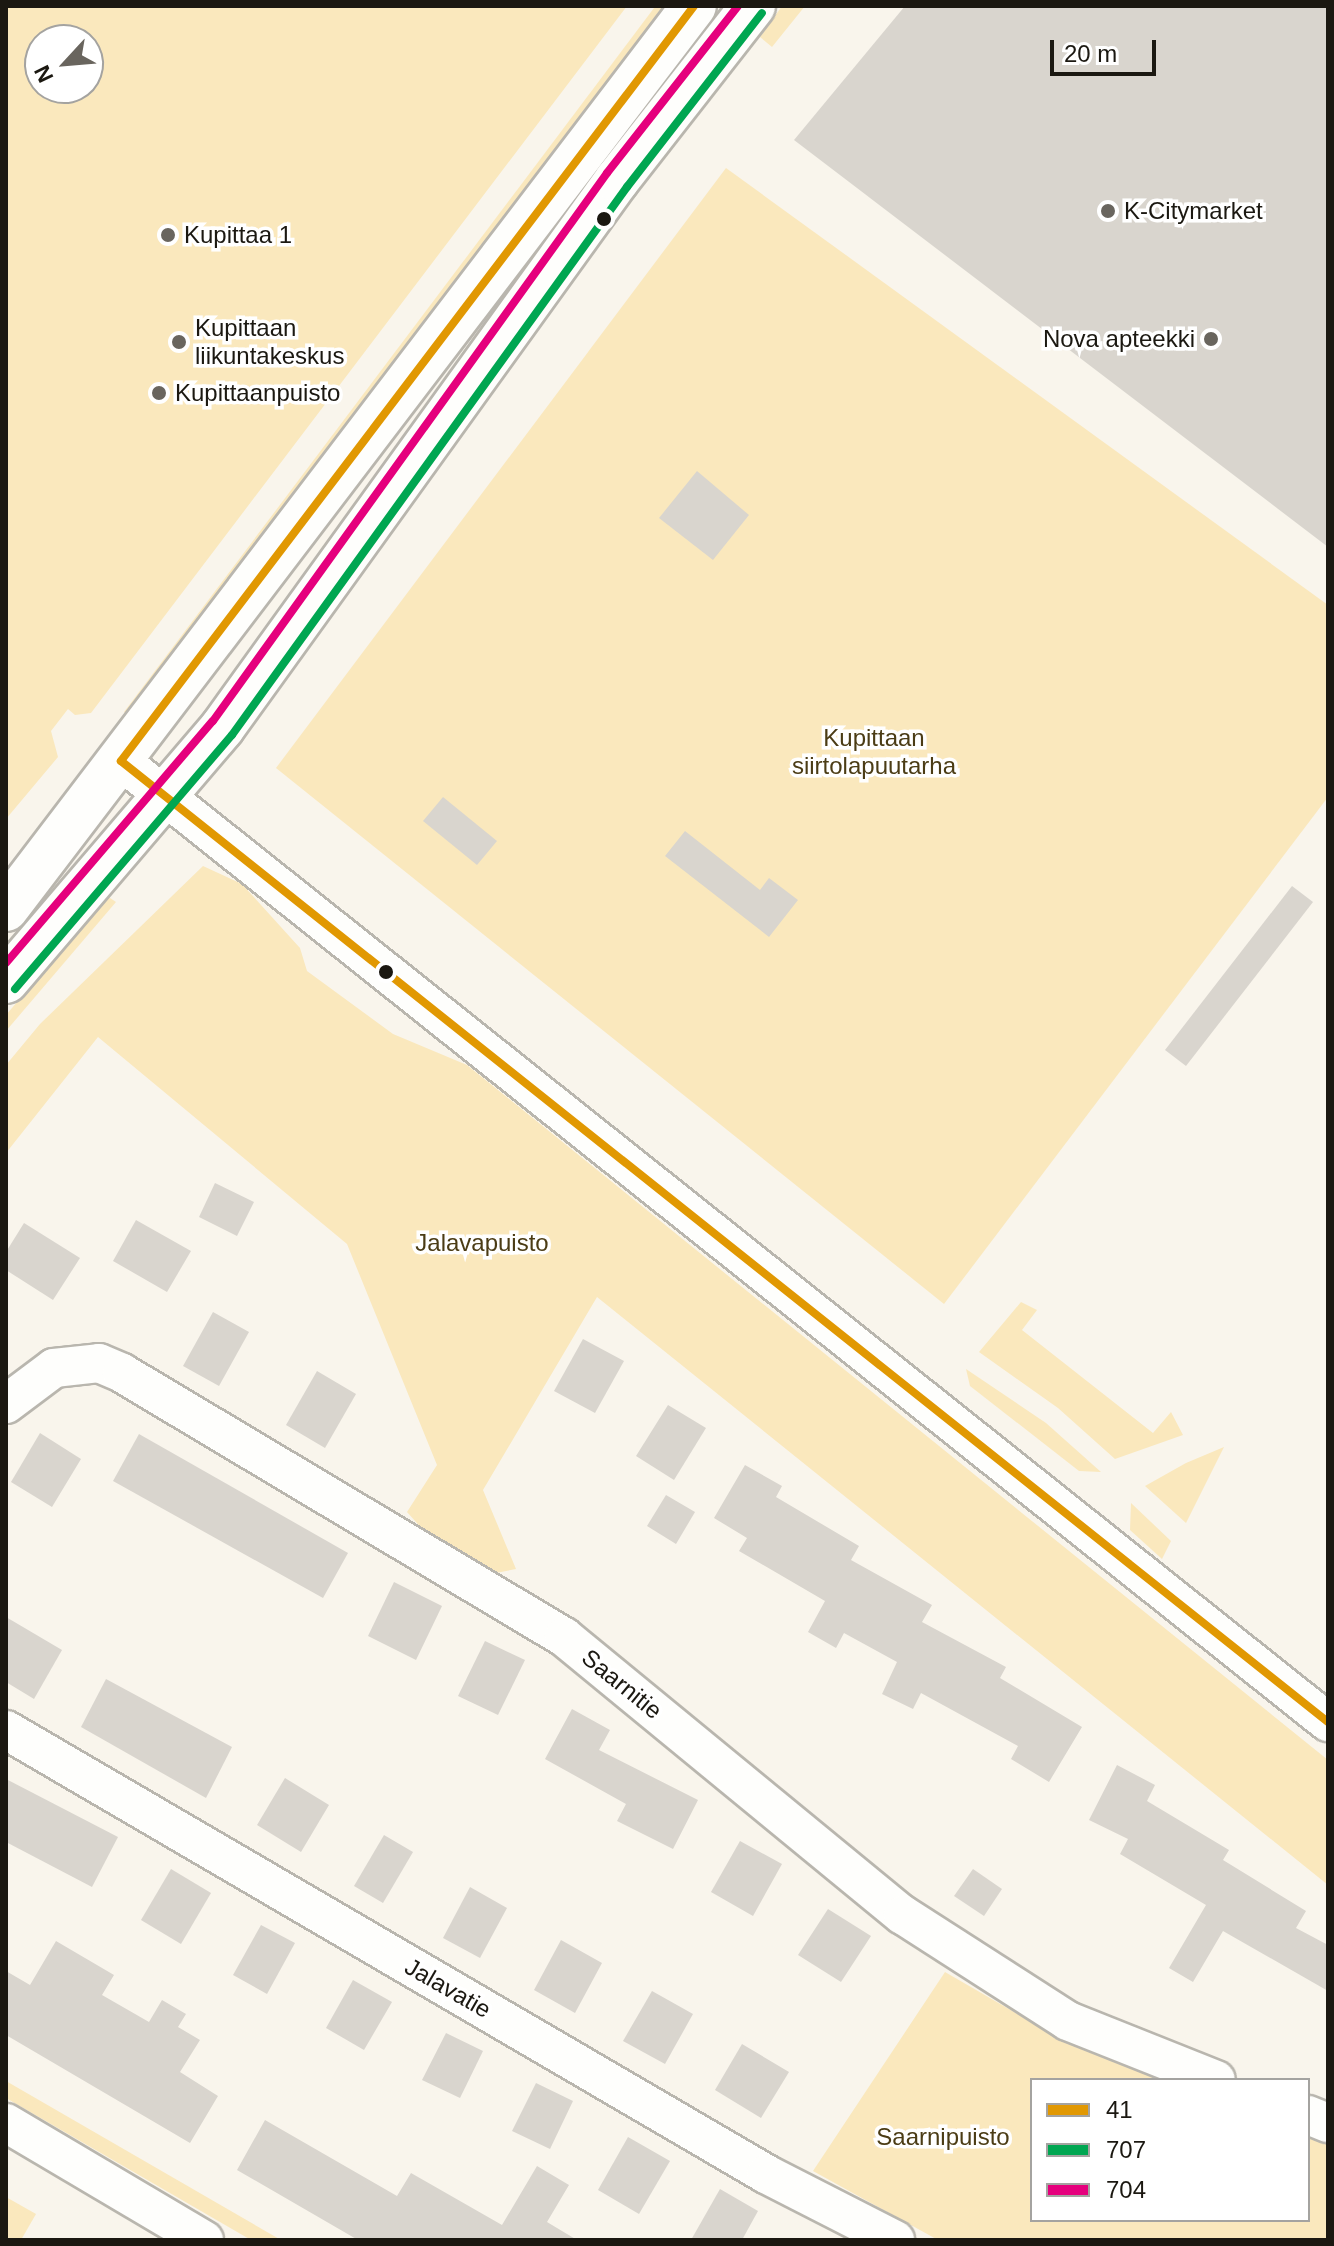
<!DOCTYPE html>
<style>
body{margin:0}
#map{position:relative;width:1334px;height:2246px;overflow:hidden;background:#f9f5ec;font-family:Arial,sans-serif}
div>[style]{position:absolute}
.green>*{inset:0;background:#fae8bd}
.building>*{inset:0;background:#d9d5ce}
.roads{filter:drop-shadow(2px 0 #b9b6ae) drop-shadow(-2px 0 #b9b6ae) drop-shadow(0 2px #b9b6ae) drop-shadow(0 -2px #b9b6ae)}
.minor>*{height:38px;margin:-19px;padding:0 19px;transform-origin:19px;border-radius:19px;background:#fefefc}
.major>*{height:44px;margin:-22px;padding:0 22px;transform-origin:22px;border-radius:22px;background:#fefefc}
.bus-1>*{height:8px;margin:-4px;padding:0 4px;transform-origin:4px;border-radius:4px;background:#e19802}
.bus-2>*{height:8px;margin:-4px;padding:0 4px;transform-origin:4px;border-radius:4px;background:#00a651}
.bus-3>*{height:8px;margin:-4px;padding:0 4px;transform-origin:4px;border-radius:4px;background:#e5007d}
.dots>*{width:22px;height:22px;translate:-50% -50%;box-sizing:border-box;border:4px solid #fff;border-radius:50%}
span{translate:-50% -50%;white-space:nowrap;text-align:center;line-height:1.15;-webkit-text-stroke:7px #fff;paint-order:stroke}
.poi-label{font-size:24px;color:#1b1811}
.left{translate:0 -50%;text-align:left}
.right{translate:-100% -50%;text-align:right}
.park-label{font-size:24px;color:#4b3c15}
.street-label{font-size:24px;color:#1b1811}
.frame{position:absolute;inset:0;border:8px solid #1b1811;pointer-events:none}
.legend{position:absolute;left:1030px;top:2078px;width:280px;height:144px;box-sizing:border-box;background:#fff;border:2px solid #a4a3a0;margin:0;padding:10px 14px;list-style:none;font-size:24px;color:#1b1811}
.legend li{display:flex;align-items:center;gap:16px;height:40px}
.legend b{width:40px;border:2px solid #a4a3a0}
.north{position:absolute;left:24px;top:24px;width:80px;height:80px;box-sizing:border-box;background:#fff;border:2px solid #a4a3a0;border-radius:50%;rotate:244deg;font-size:22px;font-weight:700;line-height:32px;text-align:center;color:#1b1811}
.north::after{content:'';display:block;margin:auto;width:28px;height:36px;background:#69655e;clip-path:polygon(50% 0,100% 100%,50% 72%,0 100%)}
.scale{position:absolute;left:1050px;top:40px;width:106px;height:36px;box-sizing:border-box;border:4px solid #1b1811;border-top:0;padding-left:10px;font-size:24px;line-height:28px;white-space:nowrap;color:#1b1811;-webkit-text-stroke:6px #fff;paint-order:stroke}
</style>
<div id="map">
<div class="green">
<div style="clip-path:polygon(evenodd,6px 6px,627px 6px,91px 713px,75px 715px,68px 709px,51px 731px,58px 757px,6px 819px,6px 6px,40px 40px,88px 40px,88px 88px,40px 88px,40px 40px)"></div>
<div style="clip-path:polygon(663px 6px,666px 11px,131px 717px,124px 712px,654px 8px)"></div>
<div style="clip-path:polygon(782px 6px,805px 6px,772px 47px,760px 37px)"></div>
<div style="clip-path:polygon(726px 168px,1328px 605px,1328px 797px,944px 1304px,276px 768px)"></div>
<div style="clip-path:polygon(203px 866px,242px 884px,300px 948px,307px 971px,393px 1034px,467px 1065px,1328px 1760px,1328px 1885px,597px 1297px,483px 1490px,516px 1569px,496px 1573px,425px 1532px,407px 1512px,437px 1465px,347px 1244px,98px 1037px,6px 1153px,6px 1065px,40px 1024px)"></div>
<div style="clip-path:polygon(107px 896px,116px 902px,6px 1031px,6px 1015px)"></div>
<div style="clip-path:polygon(1021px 1302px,1037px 1310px,1022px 1330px,1153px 1433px,1171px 1412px,1183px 1435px,1115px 1459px,1058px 1408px,979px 1352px)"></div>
<div style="clip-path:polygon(966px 1369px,1046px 1423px,1101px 1472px,1079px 1471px,970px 1386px)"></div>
<div style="clip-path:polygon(1224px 1447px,1186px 1523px,1145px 1486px,1186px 1463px)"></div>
<div style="clip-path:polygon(1131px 1503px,1171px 1541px,1162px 1559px,1130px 1530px)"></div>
<div style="clip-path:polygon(945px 1972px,1054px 2035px,1170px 2080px,1032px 2080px,1032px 2220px,1308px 2220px,1308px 2134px,1328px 2141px,1328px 2240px,938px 2240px,813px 2171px)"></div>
<div style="clip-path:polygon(6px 2081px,281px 2240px,251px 2240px,6px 2098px)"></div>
<div style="clip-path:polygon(6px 2197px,36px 2214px,21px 2240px,6px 2240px)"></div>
</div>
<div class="building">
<div style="clip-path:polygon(905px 6px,1328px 6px,1328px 547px,794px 140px)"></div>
<div style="clip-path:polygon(697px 471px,749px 515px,713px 560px,659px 518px)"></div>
<div style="clip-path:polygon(443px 797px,497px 841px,477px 865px,423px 821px)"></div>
<div style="clip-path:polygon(685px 831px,760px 890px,769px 878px,798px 900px,769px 937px,665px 856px)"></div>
<div style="clip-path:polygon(1292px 886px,1313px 902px,1186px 1066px,1165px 1050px)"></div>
<div style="clip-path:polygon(215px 1183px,254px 1202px,237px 1236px,199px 1217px)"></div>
<div style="clip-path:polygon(136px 1220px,191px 1251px,167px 1292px,113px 1261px)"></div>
<div style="clip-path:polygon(24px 1223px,80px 1258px,53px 1300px,6px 1270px,6px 1252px)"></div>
<div style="clip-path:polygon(213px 1312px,249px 1332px,219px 1386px,183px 1366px)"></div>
<div style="clip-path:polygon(583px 1339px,624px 1361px,595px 1413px,554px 1391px)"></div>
<div style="clip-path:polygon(317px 1371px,356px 1394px,325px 1448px,286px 1425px)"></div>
<div style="clip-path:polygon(668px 1405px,706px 1428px,674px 1480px,636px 1456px)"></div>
<div style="clip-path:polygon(40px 1433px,81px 1459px,52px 1507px,11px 1482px)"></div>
<div style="clip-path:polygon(139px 1434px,348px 1553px,323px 1598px,113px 1481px)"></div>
<div style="clip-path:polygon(745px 1465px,782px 1486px,776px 1497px,859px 1546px,851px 1560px,932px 1605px,922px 1622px,1006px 1667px,1000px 1678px,1082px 1727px,1049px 1782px,1011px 1759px,1018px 1746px,921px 1693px,913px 1709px,882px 1694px,897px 1662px,844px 1633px,836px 1648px,808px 1632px,825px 1601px,739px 1551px,747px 1538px,714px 1518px)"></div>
<div style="clip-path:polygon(666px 1495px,695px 1512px,676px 1544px,647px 1526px)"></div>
<div style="clip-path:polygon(394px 1582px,442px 1606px,416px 1660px,368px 1636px)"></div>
<div style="clip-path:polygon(6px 1617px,62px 1650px,34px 1699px,6px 1682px)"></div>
<div style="clip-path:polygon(485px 1641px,525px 1660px,498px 1715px,458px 1696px)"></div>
<div style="clip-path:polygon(106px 1679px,232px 1747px,206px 1798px,81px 1727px)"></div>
<div style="clip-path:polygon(572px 1709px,610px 1730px,599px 1750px,698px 1800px,673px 1849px,617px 1821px,626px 1804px,545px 1759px)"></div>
<div style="clip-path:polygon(1117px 1765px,1155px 1785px,1147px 1801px,1229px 1850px,1223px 1860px,1306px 1911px,1296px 1928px,1328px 1945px,1328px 1991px,1223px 1931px,1193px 1982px,1169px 1968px,1206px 1905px,1120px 1854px,1128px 1839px,1089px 1820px)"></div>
<div style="clip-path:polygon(285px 1778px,329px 1805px,301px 1852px,257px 1825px)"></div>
<div style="clip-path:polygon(6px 1779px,118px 1837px,92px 1887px,6px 1842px)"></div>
<div style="clip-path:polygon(384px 1835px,413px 1852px,383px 1903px,354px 1886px)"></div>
<div style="clip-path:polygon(740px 1841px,782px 1864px,753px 1916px,711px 1892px)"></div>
<div style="clip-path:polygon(171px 1869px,211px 1893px,181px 1944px,141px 1920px)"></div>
<div style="clip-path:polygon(973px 1869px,1002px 1889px,984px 1916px,954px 1896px)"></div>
<div style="clip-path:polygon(470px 1887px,507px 1908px,480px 1958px,443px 1938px)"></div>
<div style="clip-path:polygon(828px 1909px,871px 1936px,841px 1982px,798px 1955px)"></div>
<div style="clip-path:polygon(261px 1925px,295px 1943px,267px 1994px,233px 1975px)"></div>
<div style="clip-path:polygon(561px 1940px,602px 1963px,575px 2013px,534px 1990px)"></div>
<div style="clip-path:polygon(56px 1941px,114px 1975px,102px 1995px,149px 2022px,162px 2000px,186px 2014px,178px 2027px,200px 2040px,180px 2072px,218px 2096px,190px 2143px,6px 2035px,6px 1971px,30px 1985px)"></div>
<div style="clip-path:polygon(353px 1980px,392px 2002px,364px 2050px,326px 2028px)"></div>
<div style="clip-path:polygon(652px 1991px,693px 2014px,665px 2064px,623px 2041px)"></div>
<div style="clip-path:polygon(446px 2033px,483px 2051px,460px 2098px,422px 2080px)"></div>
<div style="clip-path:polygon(742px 2044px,789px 2072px,761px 2118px,715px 2090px)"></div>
<div style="clip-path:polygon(536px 2083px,573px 2101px,550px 2149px,512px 2131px)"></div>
<div style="clip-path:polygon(265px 2120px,397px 2196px,411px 2173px,502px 2225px,537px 2166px,569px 2185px,547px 2222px,577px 2240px,358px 2240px,237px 2170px)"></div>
<div style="clip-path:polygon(628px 2137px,670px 2161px,639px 2214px,598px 2190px)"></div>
<div style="clip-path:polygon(720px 2189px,758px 2211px,742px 2240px,691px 2240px)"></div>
</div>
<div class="roads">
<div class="minor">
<div style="left:121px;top:761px;width:1543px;rotate:38.53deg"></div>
<div style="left:6px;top:1404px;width:60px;rotate:-36.9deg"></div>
<div style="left:54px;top:1368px;width:45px;rotate:-6.3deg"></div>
<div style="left:99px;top:1363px;width:25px;rotate:23deg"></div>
<div style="left:122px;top:1373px;width:515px;rotate:30.85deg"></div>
<div style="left:564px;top:1637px;width:438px;rotate:39.4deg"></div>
<div style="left:903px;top:1915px;width:196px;rotate:32.7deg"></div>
<div style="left:1068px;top:2021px;width:159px;rotate:21.7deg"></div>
<div style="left:6px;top:1730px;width:880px;rotate:30.29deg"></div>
<div style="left:766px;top:2174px;width:145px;rotate:27.1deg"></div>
<div style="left:1308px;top:2115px;width:22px;rotate:22deg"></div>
<div style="left:6px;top:2123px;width:230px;rotate:30.6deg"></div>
</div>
<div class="major">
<div style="left:6px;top:909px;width:1135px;rotate:-52.7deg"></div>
<div style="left:6px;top:981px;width:333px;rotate:-49.5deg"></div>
<div style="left:222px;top:728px;width:676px;rotate:-54.22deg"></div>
<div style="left:617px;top:180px;width:221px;rotate:-52deg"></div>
</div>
</div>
<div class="bus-1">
<div style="left:694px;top:6px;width:948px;rotate:127.2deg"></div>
<div style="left:121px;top:761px;width:1543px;rotate:38.53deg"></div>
</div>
<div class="bus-2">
<div style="left:15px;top:989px;width:334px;rotate:-49.5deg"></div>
<div style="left:232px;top:735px;width:676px;rotate:-54.22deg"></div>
<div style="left:627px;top:187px;width:220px;rotate:-52.2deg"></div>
</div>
<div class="bus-3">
<div style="left:6px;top:963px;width:318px;rotate:-49.5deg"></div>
<div style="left:213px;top:721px;width:675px;rotate:-54.28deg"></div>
<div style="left:607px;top:173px;width:212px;rotate:-51.9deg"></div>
</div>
<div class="dots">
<div style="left:1108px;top:211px;background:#69655e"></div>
<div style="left:604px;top:219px;background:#1b1811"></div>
<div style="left:168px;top:235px;background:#69655e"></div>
<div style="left:1211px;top:339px;background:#69655e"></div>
<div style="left:179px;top:342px;background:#69655e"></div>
<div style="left:159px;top:393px;background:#69655e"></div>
<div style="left:386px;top:972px;background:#1b1811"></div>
</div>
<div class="poi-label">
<span class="left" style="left:1124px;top:211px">K-Citymarket</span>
<span class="left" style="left:184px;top:235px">Kupittaa 1</span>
<span class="left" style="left:195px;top:342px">Kupittaan<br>liikuntakeskus</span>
<span class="right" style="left:1195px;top:339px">Nova apteekki</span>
<span class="left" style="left:175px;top:393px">Kupittaanpuisto</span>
</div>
<div class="park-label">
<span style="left:874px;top:752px">Kupittaan<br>siirtolapuutarha</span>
<span style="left:482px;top:1243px">Jalavapuisto</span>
<span style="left:943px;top:2137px">Saarnipuisto</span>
</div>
<div class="street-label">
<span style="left:622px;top:1684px;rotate:39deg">Saarnitie</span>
<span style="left:448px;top:1988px;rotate:30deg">Jalavatie</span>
</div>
<div class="frame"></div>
<ul class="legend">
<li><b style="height:10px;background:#e19802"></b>41</li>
<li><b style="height:10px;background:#00a651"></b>707</li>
<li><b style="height:10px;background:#e5007d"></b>704</li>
</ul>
<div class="north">N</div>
<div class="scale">20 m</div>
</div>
